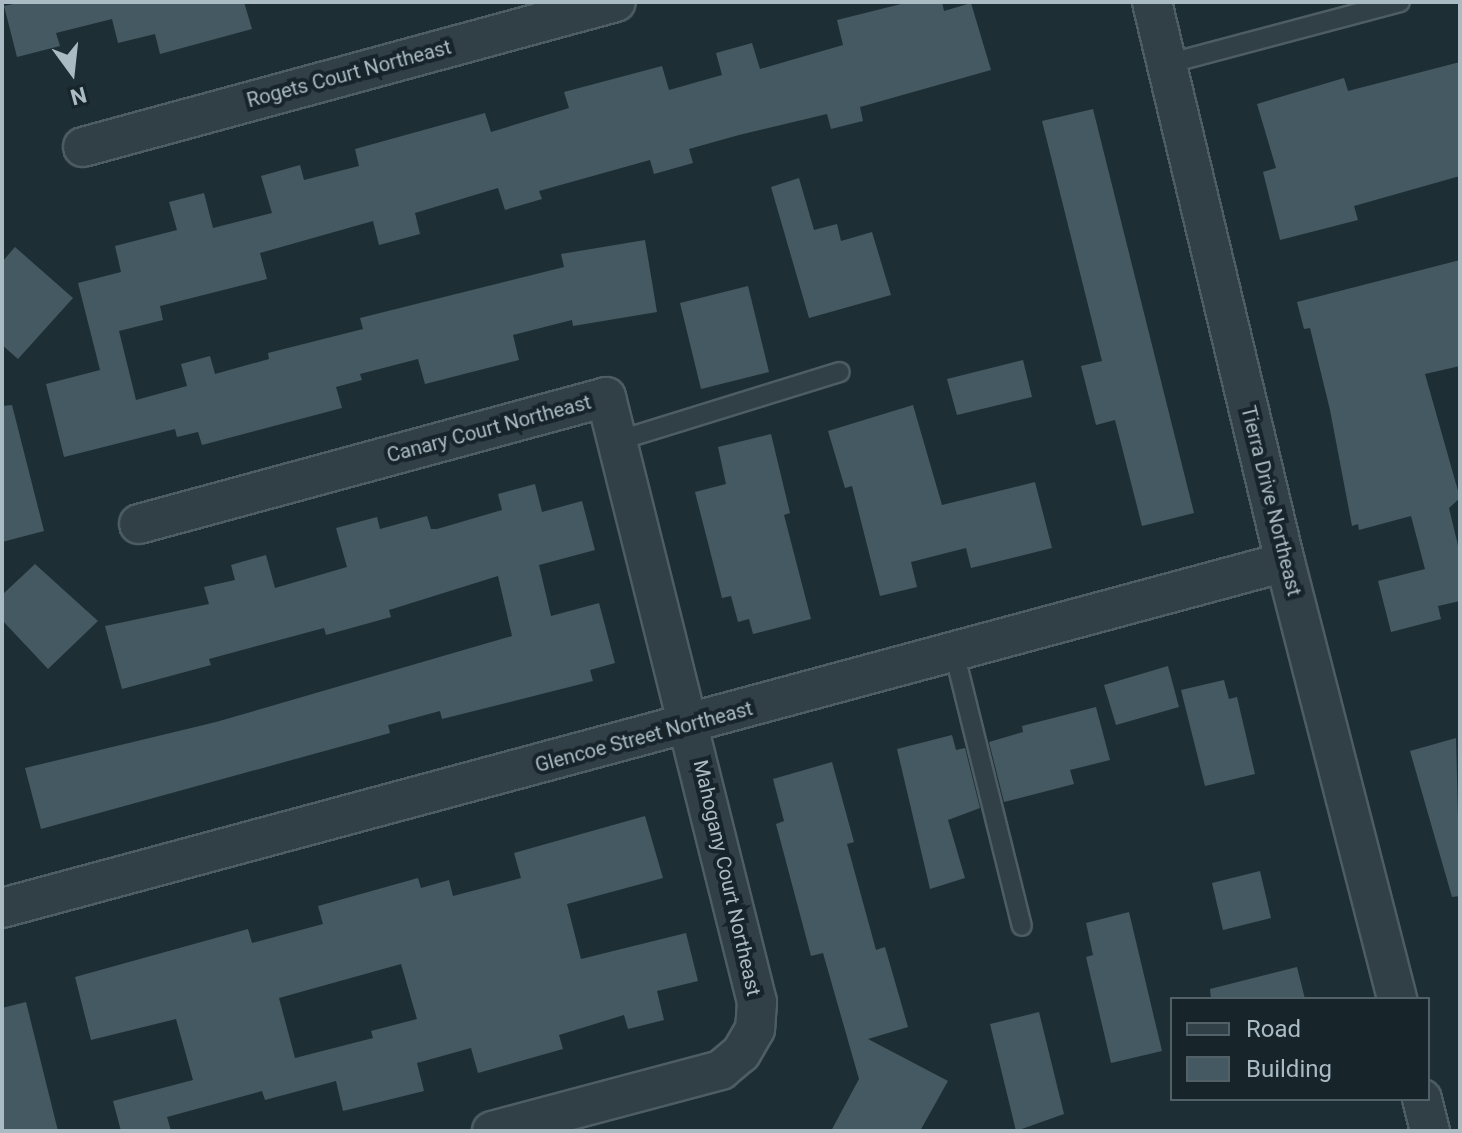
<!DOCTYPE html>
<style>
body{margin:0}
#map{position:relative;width:1462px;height:1133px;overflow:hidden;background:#1e2e35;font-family:Roboto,sans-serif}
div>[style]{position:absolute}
.building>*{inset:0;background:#455962}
.roads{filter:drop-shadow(2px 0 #4e5d64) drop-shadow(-2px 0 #4e5d64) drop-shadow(0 2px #4e5d64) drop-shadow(0 -2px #4e5d64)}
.lane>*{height:18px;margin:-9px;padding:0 9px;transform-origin:9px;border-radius:9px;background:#313f46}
.street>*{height:38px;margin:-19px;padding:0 19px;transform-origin:19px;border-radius:19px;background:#313f46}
span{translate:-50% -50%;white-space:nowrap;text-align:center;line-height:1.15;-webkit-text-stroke:8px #17242a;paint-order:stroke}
.street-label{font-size:20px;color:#aabbc4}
.frame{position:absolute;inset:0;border:4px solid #aabbc4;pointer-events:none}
.legend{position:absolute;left:1170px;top:997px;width:260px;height:104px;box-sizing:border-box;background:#17242a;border:2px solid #526068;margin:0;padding:10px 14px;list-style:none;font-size:24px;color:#aabbc4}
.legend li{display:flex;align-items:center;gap:16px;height:40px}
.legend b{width:40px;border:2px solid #526068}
.north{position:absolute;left:32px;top:32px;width:80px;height:80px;-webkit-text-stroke:6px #17242a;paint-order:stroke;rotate:165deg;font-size:22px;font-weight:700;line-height:32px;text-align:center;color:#aabbc4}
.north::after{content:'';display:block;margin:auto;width:28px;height:36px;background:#aabbc4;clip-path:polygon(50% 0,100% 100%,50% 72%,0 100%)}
</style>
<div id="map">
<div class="building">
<div style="clip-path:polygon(22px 2px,244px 2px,252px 29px,160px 54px,155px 34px,118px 43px,112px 19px,56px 33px,60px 46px,17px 57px,4px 6px)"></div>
<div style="clip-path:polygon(909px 2px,942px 2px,944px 11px,971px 3px,991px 70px,860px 107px,863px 121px,831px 129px,827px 114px,739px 135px,689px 149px,693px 163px,654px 174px,650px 160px,539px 191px,542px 199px,505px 210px,498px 188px,415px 213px,420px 234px,379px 245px,373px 221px,260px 253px,267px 279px,160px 306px,163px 320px,119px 331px,136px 400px,187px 386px,181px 364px,210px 356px,215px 374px,269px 359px,268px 353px,363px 329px,360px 318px,564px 267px,561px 254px,645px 240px,657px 312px,573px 326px,572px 320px,513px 335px,519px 360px,425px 384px,418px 359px,360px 374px,362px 380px,336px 387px,342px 408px,202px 445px,198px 432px,177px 437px,175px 429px,64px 457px,46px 384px,100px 370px,78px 283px,121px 272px,115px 246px,177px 230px,169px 202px,204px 193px,213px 228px,272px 213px,261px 176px,300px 165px,304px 180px,359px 166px,355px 149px,485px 113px,491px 132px,569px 108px,564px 92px,662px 66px,669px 90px,722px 75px,716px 53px,752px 43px,760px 69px,843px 45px,837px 20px)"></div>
<div style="clip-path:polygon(1460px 62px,1460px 176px,1354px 206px,1358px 220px,1280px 240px,1263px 172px,1276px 168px,1257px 104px,1344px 78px,1348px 91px)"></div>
<div style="clip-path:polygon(1093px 109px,1194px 513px,1142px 526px,1115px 420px,1096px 425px,1081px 366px,1102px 361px,1042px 121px)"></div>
<div style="clip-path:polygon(799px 178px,814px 230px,837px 224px,841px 241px,872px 232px,891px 295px,809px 318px,771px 187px)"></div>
<div style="clip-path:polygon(15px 247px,73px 298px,18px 359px,2px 345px,2px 262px)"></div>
<div style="clip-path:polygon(1460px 260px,1460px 366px,1425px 374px,1460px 498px,1449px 508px,1460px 554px,1460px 601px,1438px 606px,1441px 619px,1391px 632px,1378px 581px,1425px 569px,1411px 516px,1359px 530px,1358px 524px,1352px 526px,1330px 410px,1310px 328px,1304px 329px,1297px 302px)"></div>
<div style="clip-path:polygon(748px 286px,769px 372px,701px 389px,680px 303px)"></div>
<div style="clip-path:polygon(1023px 360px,1032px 397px,957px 415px,947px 379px)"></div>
<div style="clip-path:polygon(12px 405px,44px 531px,2px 542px,2px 406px)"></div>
<div style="clip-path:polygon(913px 405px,942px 505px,1035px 482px,1052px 548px,971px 568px,966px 548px,911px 562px,917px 587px,880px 596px,852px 486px,845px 488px,828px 431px)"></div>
<div style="clip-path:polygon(771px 434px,790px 513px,784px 515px,811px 619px,753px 634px,749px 619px,738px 622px,731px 596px,722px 598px,695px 492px,726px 484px,718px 447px)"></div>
<div style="clip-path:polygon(535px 484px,542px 512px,582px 501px,595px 550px,539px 565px,551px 616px,599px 603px,615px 663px,590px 670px,593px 681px,442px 719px,440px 711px,388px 725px,390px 733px,41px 829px,25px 768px,216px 722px,512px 636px,498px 576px,389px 610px,391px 617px,326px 635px,324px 628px,209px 659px,211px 665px,122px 689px,105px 626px,209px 604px,204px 587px,235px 580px,231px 565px,266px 555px,275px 588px,347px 567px,336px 528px,377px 517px,380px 529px,427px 516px,431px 529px,437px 529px,502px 510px,498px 494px)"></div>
<div style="clip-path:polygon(35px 564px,98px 621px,48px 669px,2px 620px,2px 595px)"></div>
<div style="clip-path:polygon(1168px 666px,1179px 707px,1116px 725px,1104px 685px)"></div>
<div style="clip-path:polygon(1224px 680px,1229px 699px,1237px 697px,1255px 774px,1205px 786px,1181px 690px)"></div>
<div style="clip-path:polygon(1096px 707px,1110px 760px,1070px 770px,1074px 784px,1004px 802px,989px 742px,1023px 732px,1022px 726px)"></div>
<div style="clip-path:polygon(952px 735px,956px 750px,965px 748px,980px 808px,948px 820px,965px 878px,930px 889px,897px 749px)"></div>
<div style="clip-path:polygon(1456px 738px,1460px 896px,1452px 897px,1410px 751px)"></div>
<div style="clip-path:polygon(832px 762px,854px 842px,847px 844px,876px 950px,885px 947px,908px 1027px,868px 1039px,948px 1081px,920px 1131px,831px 1131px,859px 1079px,823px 953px,811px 956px,776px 824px,784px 821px,773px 779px)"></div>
<div style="clip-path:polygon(evenodd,645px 816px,663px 878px,567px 904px,581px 959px,686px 933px,698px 981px,657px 991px,664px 1020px,628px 1029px,624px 1015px,559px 1035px,563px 1049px,478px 1073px,471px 1048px,417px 1063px,424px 1091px,343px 1111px,336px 1081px,265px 1100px,262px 1091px,167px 1117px,171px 1131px,121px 1131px,113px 1101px,193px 1080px,176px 1019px,91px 1040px,75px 977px,248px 929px,252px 943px,323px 924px,318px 906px,418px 878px,421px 888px,449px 880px,453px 896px,521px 878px,514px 853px,645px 816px,401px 964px,417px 1019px,371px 1031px,373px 1038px,295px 1058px,279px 998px,401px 964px)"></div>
<div style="clip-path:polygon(1260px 871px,1271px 918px,1223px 930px,1212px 883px)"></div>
<div style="clip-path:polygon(1129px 912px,1162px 1051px,1111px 1063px,1086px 957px,1093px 955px,1086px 923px)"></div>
<div style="clip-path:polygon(1297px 967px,1305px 999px,1211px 999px,1210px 989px)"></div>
<div style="clip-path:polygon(26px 1002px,58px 1131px,2px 1131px,2px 1008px)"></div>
<div style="clip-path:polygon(1039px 1012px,1064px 1114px,1016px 1131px,990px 1024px)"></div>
</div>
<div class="roads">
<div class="lane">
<div style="left:1167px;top:64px;width:241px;rotate:-14.9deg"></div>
<div style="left:617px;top:441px;width:233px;rotate:-17.2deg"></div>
<div style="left:954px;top:652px;width:282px;rotate:76.1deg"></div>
</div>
<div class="street">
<div style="left:1152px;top:2px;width:576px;rotate:76.64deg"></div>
<div style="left:1285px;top:562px;width:451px;rotate:75.6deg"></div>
<div style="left:83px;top:147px;width:552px;rotate:-15.22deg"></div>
<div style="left:139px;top:524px;width:484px;rotate:-15.2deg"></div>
<div style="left:606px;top:397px;width:624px;rotate:75.99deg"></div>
<div style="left:757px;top:1002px;width:27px;rotate:94deg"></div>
<div style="left:755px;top:1029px;width:28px;rotate:120deg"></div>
<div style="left:741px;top:1053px;width:26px;rotate:140deg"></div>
<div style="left:721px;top:1070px;width:237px;rotate:165.1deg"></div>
<div style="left:2px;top:908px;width:1329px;rotate:-15.09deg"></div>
<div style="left:1422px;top:1099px;width:33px;rotate:76deg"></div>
</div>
</div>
<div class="street-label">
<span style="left:349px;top:74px;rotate:-15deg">Rogets Court Northeast</span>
<span style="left:489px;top:429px;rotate:-15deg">Canary Court Northeast</span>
<span style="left:1271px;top:501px;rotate:76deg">Tierra Drive Northeast</span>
<span style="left:644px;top:737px;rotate:-15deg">Glencoe Street Northeast</span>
<span style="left:727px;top:878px;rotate:77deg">Mahogany Court Northeast</span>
</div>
<div class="frame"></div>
<ul class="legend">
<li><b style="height:10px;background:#313f46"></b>Road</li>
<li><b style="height:22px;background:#455962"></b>Building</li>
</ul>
<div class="north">N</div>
</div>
